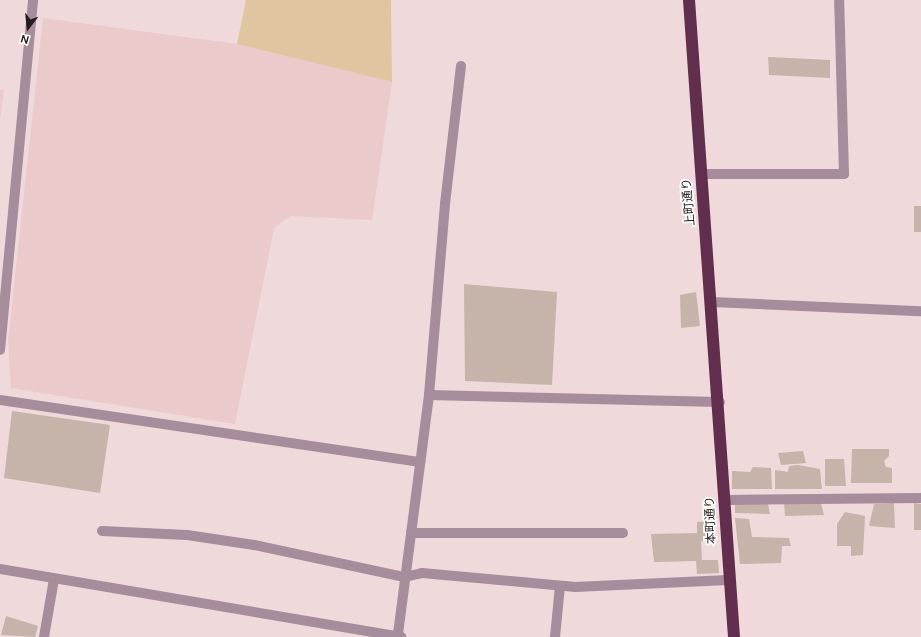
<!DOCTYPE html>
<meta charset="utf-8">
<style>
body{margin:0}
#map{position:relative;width:921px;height:637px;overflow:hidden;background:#f0d9da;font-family:"DM Sans","Noto Sans JP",sans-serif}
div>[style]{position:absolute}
.built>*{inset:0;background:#eacacb}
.green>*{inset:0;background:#dfc6a0}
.building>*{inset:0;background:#c6b3aa}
.minor>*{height:10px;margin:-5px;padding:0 5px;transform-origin:5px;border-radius:5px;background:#a78c9b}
.highway>*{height:12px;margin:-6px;padding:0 6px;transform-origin:6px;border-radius:6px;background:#612e4e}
span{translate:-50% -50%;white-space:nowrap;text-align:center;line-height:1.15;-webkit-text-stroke:3.5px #fff;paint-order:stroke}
.street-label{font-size:12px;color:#241c1c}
.north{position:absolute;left:8px;top:8px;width:40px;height:40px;-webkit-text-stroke:3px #fff;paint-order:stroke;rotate:196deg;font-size:11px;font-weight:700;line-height:16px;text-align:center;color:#241c1c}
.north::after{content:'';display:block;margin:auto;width:14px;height:18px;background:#241c1c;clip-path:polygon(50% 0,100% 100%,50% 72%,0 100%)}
</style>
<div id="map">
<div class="built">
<div style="clip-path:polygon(43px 18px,237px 44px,392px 82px,372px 220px,290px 216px,274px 228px,235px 424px,11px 388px,8px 341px)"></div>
<div style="clip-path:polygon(0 90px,4px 90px,0 120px)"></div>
</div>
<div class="green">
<div style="clip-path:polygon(246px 0,391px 0,392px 82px,237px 44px)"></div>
</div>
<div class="building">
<div style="clip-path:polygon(768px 57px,830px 60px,830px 78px,769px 75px)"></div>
<div style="clip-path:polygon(914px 206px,921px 206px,921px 232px,914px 232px)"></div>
<div style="clip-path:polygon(464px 284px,557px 292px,552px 385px,465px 381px)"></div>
<div style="clip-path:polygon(696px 292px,700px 326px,681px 328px,680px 295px)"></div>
<div style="clip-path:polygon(12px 411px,110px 425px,100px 493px,4px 478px)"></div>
<div style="clip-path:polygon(852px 449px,889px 449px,889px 456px,884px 461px,886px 467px,892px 468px,892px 483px,851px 483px)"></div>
<div style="clip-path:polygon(803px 451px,806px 463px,781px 465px,778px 453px)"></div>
<div style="clip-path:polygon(825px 459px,844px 459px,846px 486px,825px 486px)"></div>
<div style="clip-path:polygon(798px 465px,820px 469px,822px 489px,775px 489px,775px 470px,788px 472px,789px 466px)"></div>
<div style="clip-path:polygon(753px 467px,771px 468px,772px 489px,732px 489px,732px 471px,750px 472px)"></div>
<div style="clip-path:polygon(784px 503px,821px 503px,824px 515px,785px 516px)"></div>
<div style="clip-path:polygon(894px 503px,895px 528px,869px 526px,874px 504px)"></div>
<div style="clip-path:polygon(914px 503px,921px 504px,921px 530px,914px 530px)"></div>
<div style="clip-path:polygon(735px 504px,768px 504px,770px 514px,735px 513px)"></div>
<div style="clip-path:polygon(845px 512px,865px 516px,863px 555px,851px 556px,851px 546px,837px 546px,837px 524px)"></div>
<div style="clip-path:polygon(735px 518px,749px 519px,752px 537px,789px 538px,791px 546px,782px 546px,781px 563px,740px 564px)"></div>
<div style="clip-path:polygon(712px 521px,714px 541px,701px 541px,702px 560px,718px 560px,719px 573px,697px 574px,696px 561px,654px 562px,651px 534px,697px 533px,697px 522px)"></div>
<div style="clip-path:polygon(6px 616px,38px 626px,35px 637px,1px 635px)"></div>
</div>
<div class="minor">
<div style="left:701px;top:174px;width:143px"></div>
<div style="left:844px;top:174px;width:174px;rotate:-91.6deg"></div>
<div style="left:711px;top:302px;width:210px;rotate:2.5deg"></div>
<div style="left:0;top:350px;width:352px;rotate:-84.6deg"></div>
<div style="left:429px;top:395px;width:291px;rotate:1.4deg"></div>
<div style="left:0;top:400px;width:425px;rotate:8.4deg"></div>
<div style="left:725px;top:500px;width:196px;rotate:-0.6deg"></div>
<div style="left:102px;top:531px;width:85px;rotate:2.7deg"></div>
<div style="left:187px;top:535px;width:68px;rotate:8.5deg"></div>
<div style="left:254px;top:545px;width:154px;rotate:12deg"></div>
<div style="left:405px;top:577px;width:17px;rotate:-13deg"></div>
<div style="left:422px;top:573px;width:154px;rotate:5.2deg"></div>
<div style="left:575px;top:587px;width:153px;rotate:-2.6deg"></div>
<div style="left:411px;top:533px;width:212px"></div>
<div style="left:0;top:569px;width:407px;rotate:9.6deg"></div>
<div style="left:398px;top:634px;width:241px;rotate:-82.6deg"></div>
<div style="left:429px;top:395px;width:192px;rotate:-85.2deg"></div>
<div style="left:445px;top:204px;width:139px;rotate:-83.4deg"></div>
<div style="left:44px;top:637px;width:59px;rotate:-80.2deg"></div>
<div style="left:555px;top:637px;width:51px;rotate:-84.4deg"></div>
</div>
<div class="highway">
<div style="left:689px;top:0;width:639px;rotate:85.96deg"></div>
</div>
<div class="street-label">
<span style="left:689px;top:202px;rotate:-95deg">上町通り</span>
<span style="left:711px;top:520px;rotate:-92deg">本町通り</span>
</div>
<div class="north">N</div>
</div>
